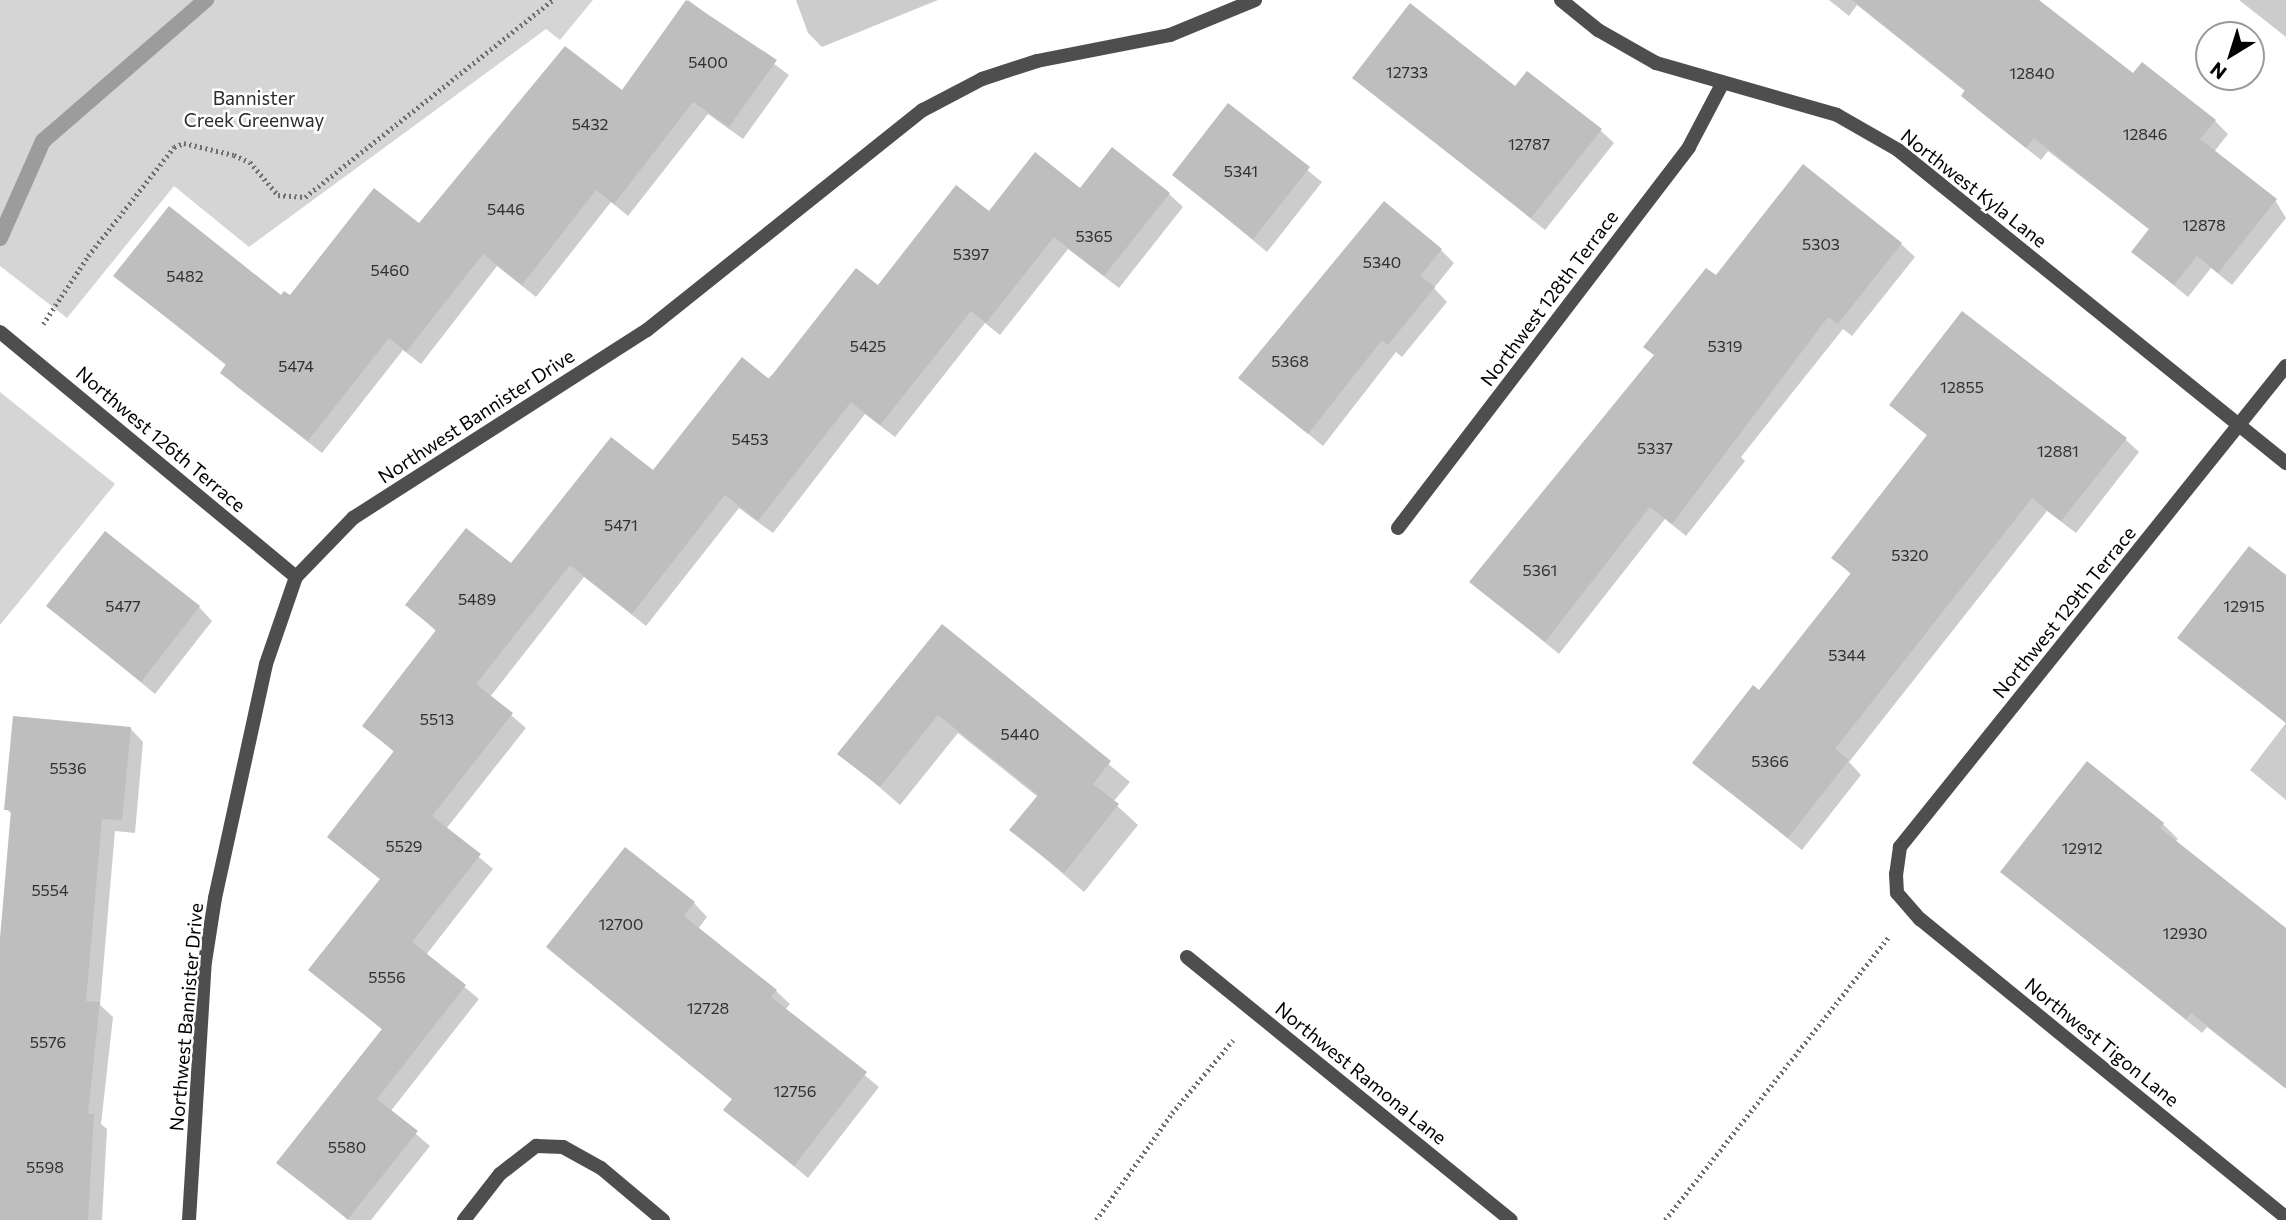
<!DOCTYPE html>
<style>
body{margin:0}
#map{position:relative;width:2286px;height:1220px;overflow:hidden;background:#fff;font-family:Commissioner,sans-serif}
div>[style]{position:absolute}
.green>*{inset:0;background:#d5d5d5}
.shadow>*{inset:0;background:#0003}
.stream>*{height:16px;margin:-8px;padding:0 8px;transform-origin:8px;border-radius:8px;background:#9c9c9c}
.building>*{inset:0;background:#bebebe}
.path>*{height:4.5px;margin-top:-2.25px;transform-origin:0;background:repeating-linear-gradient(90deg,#707070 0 2px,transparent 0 5.5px)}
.street>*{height:14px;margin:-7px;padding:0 7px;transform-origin:7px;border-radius:7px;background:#4e4e4e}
span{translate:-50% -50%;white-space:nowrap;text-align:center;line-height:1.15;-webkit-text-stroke:5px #fff;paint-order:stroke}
.number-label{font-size:16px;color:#303030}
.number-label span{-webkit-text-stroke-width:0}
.park-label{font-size:19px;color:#2c2c2c}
.street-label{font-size:19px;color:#000}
.north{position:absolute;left:2195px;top:21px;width:70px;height:70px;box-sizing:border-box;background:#fff;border:2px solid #999;border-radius:50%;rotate:218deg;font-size:19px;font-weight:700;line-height:28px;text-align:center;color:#000}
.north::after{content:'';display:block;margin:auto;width:24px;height:32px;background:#000;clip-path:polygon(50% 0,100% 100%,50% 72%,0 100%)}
</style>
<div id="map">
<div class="green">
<div style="clip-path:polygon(0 0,593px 0,560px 40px,546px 29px,249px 247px,174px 186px,67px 318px,0 266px)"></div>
<div style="clip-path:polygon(0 392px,115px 484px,0 625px)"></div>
</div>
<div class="shadow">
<div style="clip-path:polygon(688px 0,789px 75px,743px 139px,708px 114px,628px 216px,611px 202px,536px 297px,497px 266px,421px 364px,403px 350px,322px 453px,236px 386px,222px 372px,227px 366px,115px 276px,291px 298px,420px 226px,622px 92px)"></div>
<div style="clip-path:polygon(796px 0,938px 0,822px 47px,808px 33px)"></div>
<div style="clip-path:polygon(1829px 0,2034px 0,2133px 76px,2215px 121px,2228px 134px,2214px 152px,2275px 200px,2286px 218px,2232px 285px,2211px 268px,2188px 297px,2133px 252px,2150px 230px,2048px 151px,2041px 160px,1977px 109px,1963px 95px,1966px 92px,1857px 5px,1849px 16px)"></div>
<div style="clip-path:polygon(2239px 0,2286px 0,2286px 37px)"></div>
<div style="clip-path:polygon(1354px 77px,1516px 88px,1600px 130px,1614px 143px,1545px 230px)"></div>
<div style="clip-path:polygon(1228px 106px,1322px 182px,1267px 252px,1174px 175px)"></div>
<div style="clip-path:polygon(1080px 190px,1169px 194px,1183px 207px,1119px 288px,1068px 249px,1000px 335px,985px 323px,895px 437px,865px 414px,773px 533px,739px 508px,646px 626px,584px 577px,490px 697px,526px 728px,446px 829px,493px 869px,426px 955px,479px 999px,390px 1112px,430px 1146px,371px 1220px,348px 1220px,278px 1163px,383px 1030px,310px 970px,381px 880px,329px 837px,395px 753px,364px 725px,437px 632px,408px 605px,511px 566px,654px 473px,878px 287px,989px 214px)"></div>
<div style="clip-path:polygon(1901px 244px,1915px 257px,1852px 336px,1843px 329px,1741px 457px,1745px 461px,1686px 536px,1665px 519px,1559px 654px,1471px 582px,1655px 356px,1646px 347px,1716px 278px)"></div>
<div style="clip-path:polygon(1441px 250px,1454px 263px,1434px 288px,1447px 302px,1402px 357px,1396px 352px,1323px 446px,1240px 378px)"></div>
<div style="clip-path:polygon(1891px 405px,2125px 439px,2139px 452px,2076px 533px,2047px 511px,1849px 762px,1861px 775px,1802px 850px,1694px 763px,1759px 692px,1852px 575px,1833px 558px,1928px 436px)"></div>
<div style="clip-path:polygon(2286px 577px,2286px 800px,2250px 770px,2286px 723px,2180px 638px)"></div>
<div style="clip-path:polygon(48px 606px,199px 607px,212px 621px,155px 694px)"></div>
<div style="clip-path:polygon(942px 626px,1130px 782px,1113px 802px,1138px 825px,1084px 892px,1011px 829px,1038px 797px,958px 733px,900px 805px,840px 753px)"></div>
<div style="clip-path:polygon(130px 728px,143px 742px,135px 833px,115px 831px,100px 1005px,113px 1017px,101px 1124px,107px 1129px,102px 1220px,0 1220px,0 958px,13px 815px,6px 809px)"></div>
<div style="clip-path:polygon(2087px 763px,2163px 824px,2178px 839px,2175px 842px,2286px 930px,2286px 1089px,2207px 1027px,2202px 1033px,2002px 872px)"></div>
<div style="clip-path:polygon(694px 903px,707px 917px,698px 929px,776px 991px,790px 1004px,785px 1010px,879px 1087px,808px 1178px,726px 1110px,733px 1100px,562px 960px)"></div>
</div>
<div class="stream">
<div style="left:0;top:238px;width:106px;rotate:-66.1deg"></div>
<div style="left:43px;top:141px;width:216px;rotate:-40.9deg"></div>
</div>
<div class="building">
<div style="clip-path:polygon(686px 0,777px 60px,729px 127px,693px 102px,614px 204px,596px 190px,522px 285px,483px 254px,406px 352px,389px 338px,308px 441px,220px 373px,226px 364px,113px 276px,169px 206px,281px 295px,284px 291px,290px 295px,374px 188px,419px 223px,565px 46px,622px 90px)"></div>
<div style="clip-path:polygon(1852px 0,2039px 0,2133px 73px,2142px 62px,2216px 120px,2200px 139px,2277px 199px,2218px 273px,2197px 256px,2174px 285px,2131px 252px,2149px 229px,2034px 138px,2026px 148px,1961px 96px,1965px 90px)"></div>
<div style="clip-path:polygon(1410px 3px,1515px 86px,1527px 71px,1602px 129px,1531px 218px,1352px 78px)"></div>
<div style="clip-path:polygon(1228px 103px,1310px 167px,1253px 239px,1172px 175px)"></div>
<div style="clip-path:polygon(1112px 147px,1170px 193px,1104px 276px,1054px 237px,986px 323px,971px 311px,880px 425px,851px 402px,758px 521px,725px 495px,632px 614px,570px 565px,476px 684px,513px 713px,432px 816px,481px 854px,412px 942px,466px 985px,377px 1099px,418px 1131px,348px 1219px,276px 1163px,382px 1029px,308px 970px,380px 879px,327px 837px,394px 751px,362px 726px,436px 630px,405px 605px,466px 528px,511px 563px,611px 437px,653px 470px,742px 357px,769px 379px,856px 268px,878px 285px,956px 185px,989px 211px,1035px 152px,1080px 188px)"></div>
<div style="clip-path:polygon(1803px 164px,1902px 243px,1838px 324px,1828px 317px,1672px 524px,1650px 507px,1545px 642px,1469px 582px,1654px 355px,1643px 347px,1706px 268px,1716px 275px)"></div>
<div style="clip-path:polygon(1384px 201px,1442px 249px,1420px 276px,1435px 287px,1388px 345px,1382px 340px,1308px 434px,1238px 378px)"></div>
<div style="clip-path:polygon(1962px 311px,2127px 438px,2061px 521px,2032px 498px,1835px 749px,1849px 760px,1788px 838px,1692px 763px,1753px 685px,1759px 690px,1851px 573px,1831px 558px,1927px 435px,1889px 405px)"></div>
<div style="clip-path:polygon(105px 531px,200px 606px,141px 682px,46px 606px)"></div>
<div style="clip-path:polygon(2249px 546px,2286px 575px,2286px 723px,2177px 638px)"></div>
<div style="clip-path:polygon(942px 624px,1111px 761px,1093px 784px,1119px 804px,1064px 873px,1009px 830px,1038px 795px,938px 715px,880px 787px,837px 754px)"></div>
<div style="clip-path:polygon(13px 716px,131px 727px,122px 820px,102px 819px,86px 1001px,100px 1002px,88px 1114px,94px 1114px,88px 1220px,0 1220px,0 938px,11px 810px,4px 810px)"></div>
<div style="clip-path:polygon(2087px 761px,2164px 823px,2160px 828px,2286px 928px,2286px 1088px,2191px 1013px,2186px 1019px,2000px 872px)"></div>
<div style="clip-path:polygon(625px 847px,695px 902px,684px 916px,777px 990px,771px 997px,867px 1072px,794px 1166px,723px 1110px,732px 1099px,546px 947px)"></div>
</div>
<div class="path">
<div style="left:43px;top:324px;width:82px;rotate:-56.5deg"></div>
<div style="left:88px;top:256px;width:139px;rotate:-51.7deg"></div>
<div style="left:174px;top:147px;width:11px;rotate:-22deg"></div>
<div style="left:184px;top:143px;width:51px;rotate:13.5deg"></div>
<div style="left:234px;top:155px;width:17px;rotate:24deg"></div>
<div style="left:250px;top:162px;width:43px;rotate:49.7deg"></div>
<div style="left:278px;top:195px;width:27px;rotate:4deg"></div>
<div style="left:305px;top:197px;width:317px;rotate:-38.5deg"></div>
<div style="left:1096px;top:1220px;width:131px;rotate:-54.6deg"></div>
<div style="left:1172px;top:1113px;width:95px;rotate:-50.1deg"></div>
<div style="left:1665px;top:1220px;width:362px;rotate:-51.7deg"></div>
</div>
<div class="street">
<div style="left:1561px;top:0;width:48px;rotate:39deg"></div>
<div style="left:1598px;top:30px;width:67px;rotate:29.6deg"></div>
<div style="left:1656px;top:63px;width:188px;rotate:16deg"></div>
<div style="left:1837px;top:115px;width:70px;rotate:29.8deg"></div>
<div style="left:1898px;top:150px;width:499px;rotate:38.9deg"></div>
<div style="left:0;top:332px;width:384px;rotate:39.6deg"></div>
<div style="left:2286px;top:366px;width:617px;rotate:128.75deg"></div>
<div style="left:1900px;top:847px;width:27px;rotate:98deg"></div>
<div style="left:1896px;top:874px;width:19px;rotate:87deg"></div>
<div style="left:1897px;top:893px;width:35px;rotate:49deg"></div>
<div style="left:1920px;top:919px;width:472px;rotate:39.2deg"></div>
<div style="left:1398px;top:528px;width:479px;rotate:-52.6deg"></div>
<div style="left:1689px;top:147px;width:69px;rotate:-62.3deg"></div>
<div style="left:1187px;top:957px;width:417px;rotate:39.1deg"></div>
<div style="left:189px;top:1220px;width:258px;rotate:-86.5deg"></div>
<div style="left:205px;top:962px;width:65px;rotate:-81.1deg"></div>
<div style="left:215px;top:898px;width:239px;rotate:-77.7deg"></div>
<div style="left:266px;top:664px;width:92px;rotate:-71deg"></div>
<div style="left:296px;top:577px;width:82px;rotate:-46deg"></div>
<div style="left:353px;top:518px;width:349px;rotate:-32.6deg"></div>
<div style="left:647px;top:330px;width:353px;rotate:-38.6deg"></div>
<div style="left:923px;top:110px;width:67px;rotate:-27.7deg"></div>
<div style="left:982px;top:79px;width:58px;rotate:-18.1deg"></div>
<div style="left:1037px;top:61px;width:136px;rotate:-11.1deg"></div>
<div style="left:1170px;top:35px;width:92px;rotate:-22.4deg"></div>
<div style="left:464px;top:1220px;width:58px;rotate:-52deg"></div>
<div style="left:500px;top:1174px;width:46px;rotate:-37.9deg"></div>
<div style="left:536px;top:1146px;width:27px;rotate:2deg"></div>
<div style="left:563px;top:1147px;width:43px;rotate:28.9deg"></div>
<div style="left:601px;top:1168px;width:81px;rotate:40deg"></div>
</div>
<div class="number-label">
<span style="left:708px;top:62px">5400</span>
<span style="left:1407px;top:72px">12733</span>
<span style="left:2032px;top:73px">12840</span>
<span style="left:590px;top:124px">5432</span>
<span style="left:2145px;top:134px">12846</span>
<span style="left:1529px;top:144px">12787</span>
<span style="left:1241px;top:171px">5341</span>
<span style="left:506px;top:209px">5446</span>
<span style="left:2204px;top:225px">12878</span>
<span style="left:1094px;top:236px">5365</span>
<span style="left:1821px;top:244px">5303</span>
<span style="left:971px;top:254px">5397</span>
<span style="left:1382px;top:262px">5340</span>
<span style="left:390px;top:270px">5460</span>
<span style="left:185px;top:276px">5482</span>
<span style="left:868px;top:346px">5425</span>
<span style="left:1725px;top:346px">5319</span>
<span style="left:1290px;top:361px">5368</span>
<span style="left:296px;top:366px">5474</span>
<span style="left:1962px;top:387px">12855</span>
<span style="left:750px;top:439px">5453</span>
<span style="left:1655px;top:448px">5337</span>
<span style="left:2058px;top:451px">12881</span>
<span style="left:621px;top:525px">5471</span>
<span style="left:1910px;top:555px">5320</span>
<span style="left:1540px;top:570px">5361</span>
<span style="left:477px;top:599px">5489</span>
<span style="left:123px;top:606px">5477</span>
<span style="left:2244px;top:606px">12915</span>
<span style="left:1847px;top:655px">5344</span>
<span style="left:437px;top:719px">5513</span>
<span style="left:1020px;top:734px">5440</span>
<span style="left:1770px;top:761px">5366</span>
<span style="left:68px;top:768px">5536</span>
<span style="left:404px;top:846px">5529</span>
<span style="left:2082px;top:848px">12912</span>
<span style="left:50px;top:890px">5554</span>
<span style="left:621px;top:924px">12700</span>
<span style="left:2185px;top:933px">12930</span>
<span style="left:387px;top:977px">5556</span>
<span style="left:708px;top:1008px">12728</span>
<span style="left:48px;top:1042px">5576</span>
<span style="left:795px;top:1091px">12756</span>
<span style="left:347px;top:1147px">5580</span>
<span style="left:45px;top:1167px">5598</span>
</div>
<div class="park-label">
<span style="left:254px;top:109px">Bannister<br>Creek Greenway</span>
</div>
<div class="street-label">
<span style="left:1974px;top:188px;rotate:38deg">Northwest Kyla Lane</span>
<span style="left:1549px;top:298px;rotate:-53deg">Northwest 128th Terrace</span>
<span style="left:476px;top:416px;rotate:-33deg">Northwest Bannister Drive</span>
<span style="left:161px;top:439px;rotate:40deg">Northwest 126th Terrace</span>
<span style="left:2064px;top:612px;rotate:-51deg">Northwest 129th Terrace</span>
<span style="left:186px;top:1017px;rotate:-85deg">Northwest Bannister Drive</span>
<span style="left:2102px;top:1042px;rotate:39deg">Northwest Tigon Lane</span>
<span style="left:1361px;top:1073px;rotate:39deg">Northwest Ramona Lane</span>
</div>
<div class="north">N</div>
</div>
